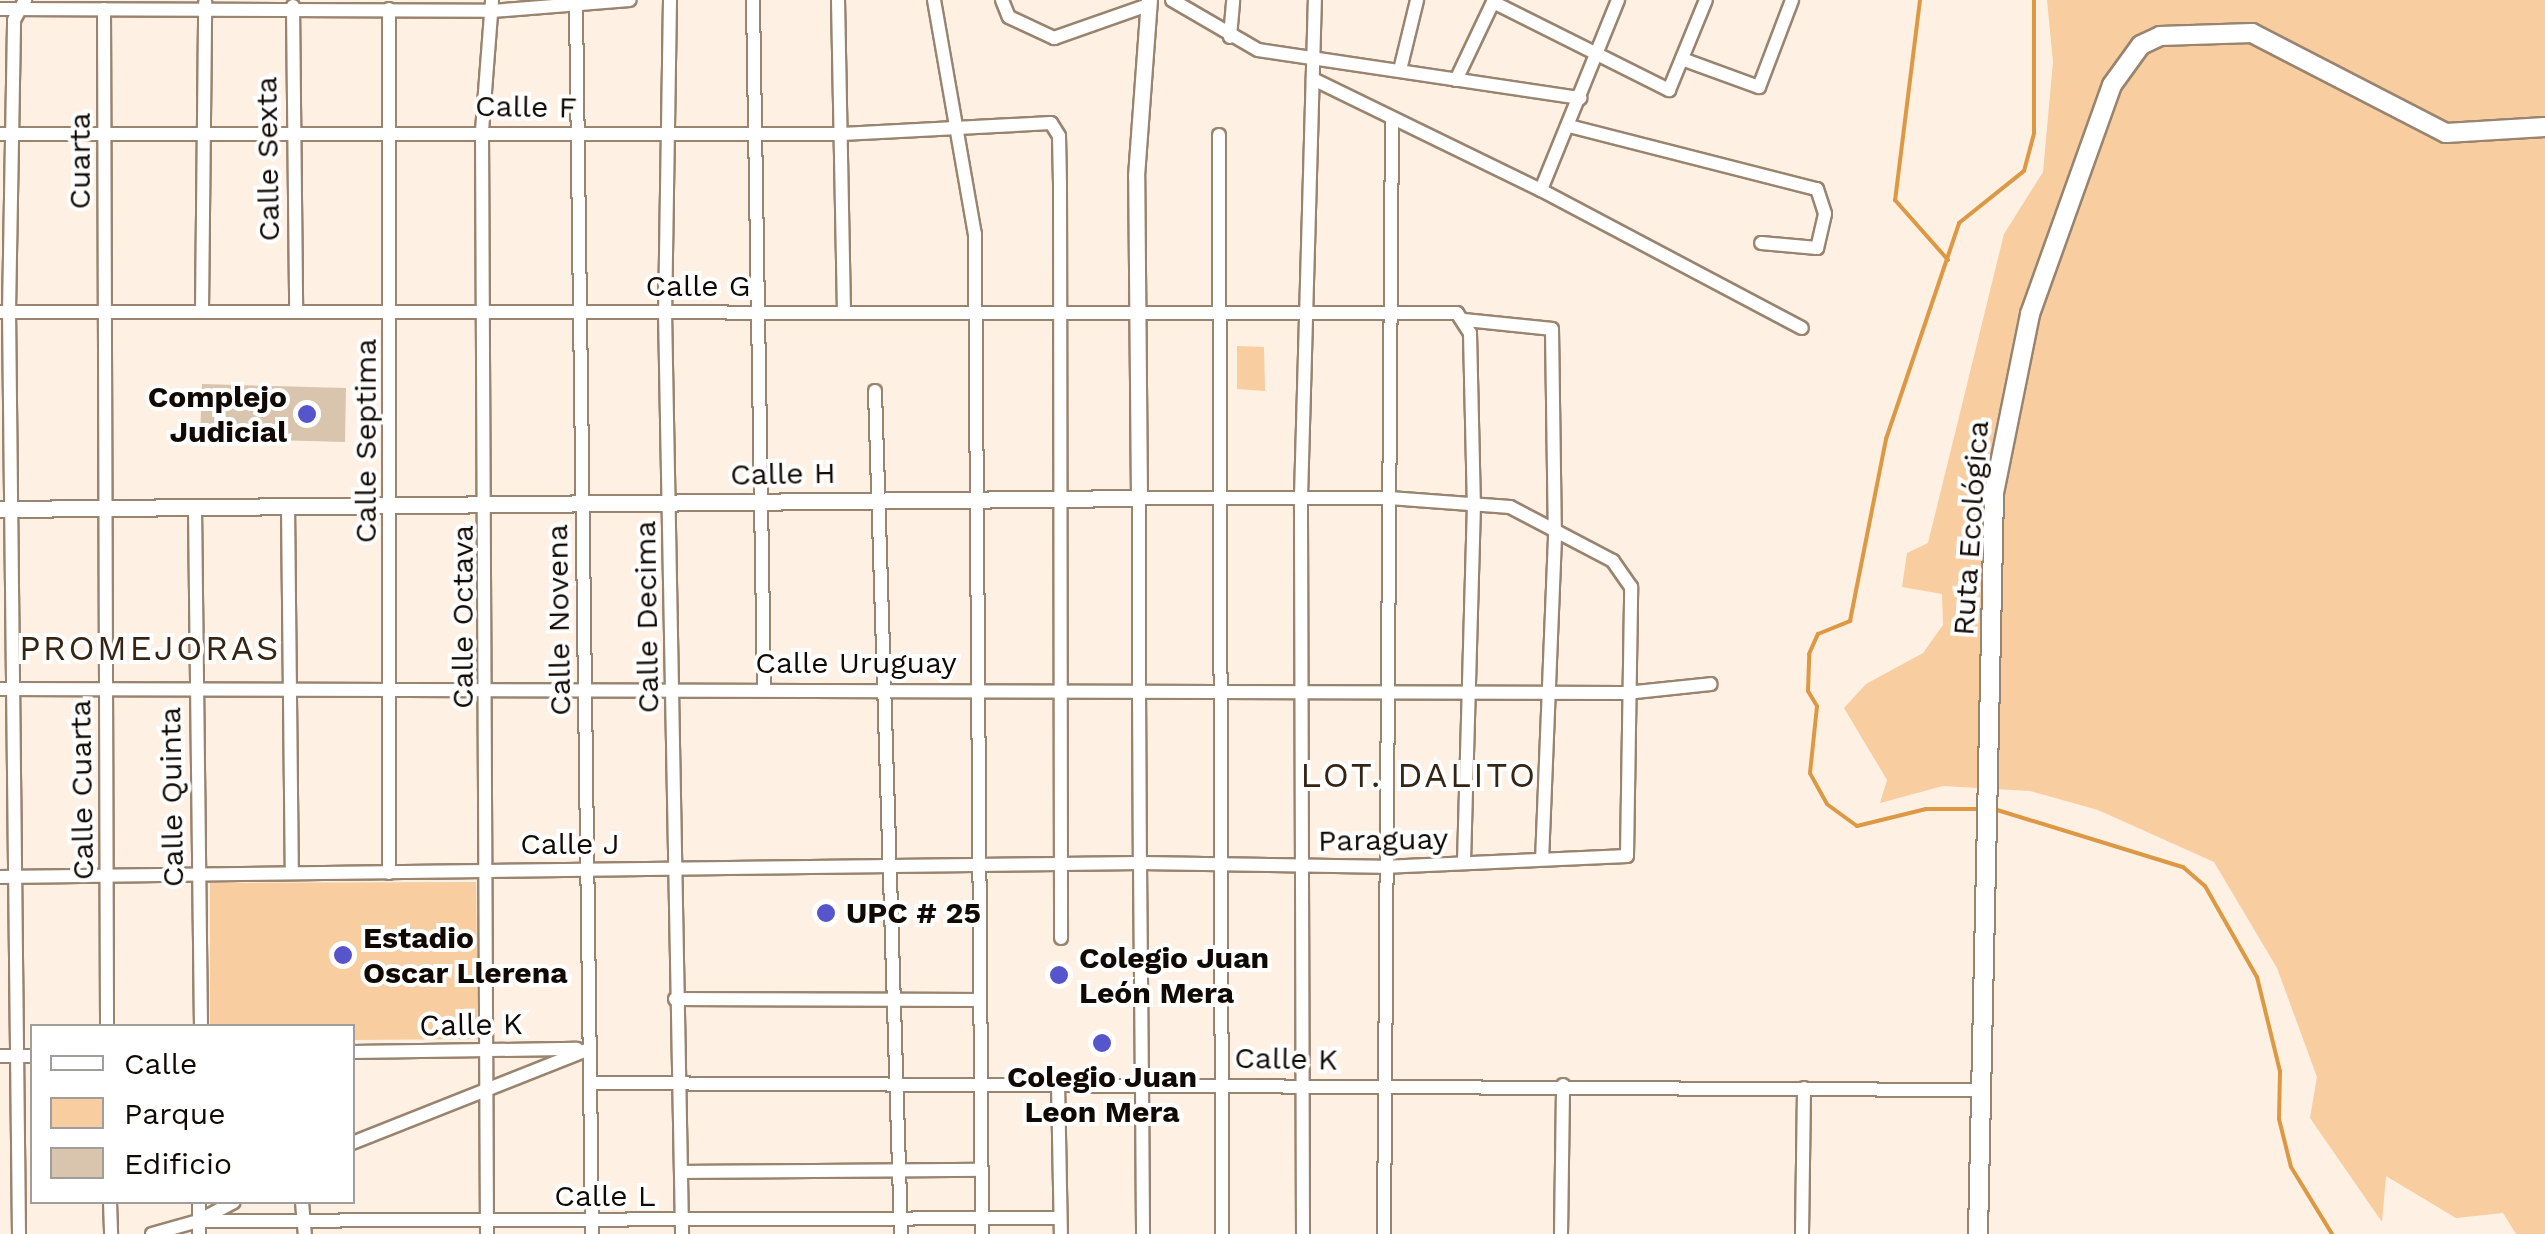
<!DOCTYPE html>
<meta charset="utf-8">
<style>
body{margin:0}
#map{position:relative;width:2545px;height:1234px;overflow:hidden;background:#fef0e3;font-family:"Work Sans",sans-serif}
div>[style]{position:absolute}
.green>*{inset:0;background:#f8cd9f}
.stream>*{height:4px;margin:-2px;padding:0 2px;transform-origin:2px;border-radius:2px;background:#dd9844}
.building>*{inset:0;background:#d9c4ad}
.roads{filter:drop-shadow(2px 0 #99846f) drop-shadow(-2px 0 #99846f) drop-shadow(0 2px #99846f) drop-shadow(0 -2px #99846f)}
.minor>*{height:12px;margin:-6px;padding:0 6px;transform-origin:6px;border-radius:6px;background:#fff}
.tertiary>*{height:15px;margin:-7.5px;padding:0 7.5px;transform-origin:7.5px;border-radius:7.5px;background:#fff}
.secondary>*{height:18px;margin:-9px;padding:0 9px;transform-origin:9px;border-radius:9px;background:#fff}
.dots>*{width:28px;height:28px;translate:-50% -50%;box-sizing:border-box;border:5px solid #fff;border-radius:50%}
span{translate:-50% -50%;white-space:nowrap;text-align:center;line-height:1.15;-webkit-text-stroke:8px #fff;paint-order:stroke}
.street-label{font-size:30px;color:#110a04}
.poi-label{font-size:30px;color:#110a04;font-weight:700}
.right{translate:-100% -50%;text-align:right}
.left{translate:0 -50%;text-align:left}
.quarter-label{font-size:35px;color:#362513;letter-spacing:2.5px}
.legend{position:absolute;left:30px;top:1024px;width:325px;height:180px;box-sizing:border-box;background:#fff;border:2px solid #a09d9b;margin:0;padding:12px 18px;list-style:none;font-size:30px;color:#110a04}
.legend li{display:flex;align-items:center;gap:20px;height:50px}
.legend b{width:50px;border:2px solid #a09d9b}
</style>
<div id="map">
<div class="green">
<div style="clip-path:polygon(2047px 0,2545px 0,2545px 1234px,2516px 1234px,2503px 1213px,2456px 1218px,2386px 1176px,2382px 1222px,2310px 1118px,2317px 1077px,2277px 968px,2214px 862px,2098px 810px,2030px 791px,1943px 786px,1880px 803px,1887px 780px,1844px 708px,1866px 684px,1923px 653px,1943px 625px,1942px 594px,1902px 587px,1907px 553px,1928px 543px,2004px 234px,2043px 172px,2053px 62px)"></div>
<div style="clip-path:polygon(1237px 346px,1264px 347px,1265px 391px,1237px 389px)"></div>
<div style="clip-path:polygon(476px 882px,478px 1039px,353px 1040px,352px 1026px,210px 1026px,210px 883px)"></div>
</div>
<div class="stream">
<div style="left:1920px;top:0;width:202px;rotate:97.1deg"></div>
<div style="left:1895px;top:200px;width:80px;rotate:48.5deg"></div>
<div style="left:1980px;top:809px;width:54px;rotate:180deg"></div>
<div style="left:1926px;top:809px;width:71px;rotate:166.2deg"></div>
<div style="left:1857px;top:826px;width:37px;rotate:-144deg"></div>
<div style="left:1827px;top:804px;width:35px;rotate:-119deg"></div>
<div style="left:1810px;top:773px;width:67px;rotate:-84deg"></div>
<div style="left:1817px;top:706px;width:17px;rotate:-121deg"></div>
<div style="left:1808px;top:691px;width:37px;rotate:-88deg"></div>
<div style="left:1809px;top:654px;width:22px;rotate:-66deg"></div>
<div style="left:1818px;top:634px;width:35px;rotate:-22deg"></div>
<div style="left:1850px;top:621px;width:186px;rotate:-78.8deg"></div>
<div style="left:1886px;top:439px;width:228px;rotate:-71.3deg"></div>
<div style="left:1959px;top:223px;width:83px;rotate:-38.7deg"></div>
<div style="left:2024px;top:171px;width:39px;rotate:-75deg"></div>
<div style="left:2034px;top:133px;width:133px;rotate:-90deg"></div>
<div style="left:1994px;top:809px;width:198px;rotate:17.1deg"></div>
<div style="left:2183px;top:867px;width:29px;rotate:41deg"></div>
<div style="left:2205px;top:886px;width:105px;rotate:60.3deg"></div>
<div style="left:2257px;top:977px;width:97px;rotate:76.3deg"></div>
<div style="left:2280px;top:1071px;width:48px;rotate:91.2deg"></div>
<div style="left:2279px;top:1119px;width:49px;rotate:76deg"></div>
<div style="left:2291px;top:1167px;width:79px;rotate:58.5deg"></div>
</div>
<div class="building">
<div style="clip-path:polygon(202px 384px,346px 388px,345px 442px,200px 438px)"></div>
</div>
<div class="roads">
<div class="minor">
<div style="left:670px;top:0;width:311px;rotate:90.9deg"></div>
<div style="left:665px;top:311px;width:923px;rotate:88.94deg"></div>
<div style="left:753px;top:0;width:688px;rotate:89.08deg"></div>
<div style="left:838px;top:0;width:311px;rotate:88.9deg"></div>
<div style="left:934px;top:0;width:238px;rotate:80.1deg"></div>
<div style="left:975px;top:234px;width:1000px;rotate:89.6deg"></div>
<div style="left:1002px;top:0;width:18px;rotate:68deg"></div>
<div style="left:1009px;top:17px;width:50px;rotate:25deg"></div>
<div style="left:1054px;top:38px;width:100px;rotate:-19.3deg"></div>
<div style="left:1172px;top:0;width:99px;rotate:30.2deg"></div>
<div style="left:1258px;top:50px;width:326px;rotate:8.5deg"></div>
<div style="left:1618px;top:0;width:205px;rotate:112.1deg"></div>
<div style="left:1541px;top:190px;width:295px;rotate:27.9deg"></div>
<div style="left:576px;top:5px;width:1229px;rotate:89.25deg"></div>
<div style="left:293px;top:6px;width:305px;rotate:89.4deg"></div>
<div style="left:0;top:9px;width:492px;rotate:0.2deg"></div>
<div style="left:492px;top:11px;width:138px;rotate:-4.6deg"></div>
<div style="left:104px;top:9px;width:1017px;rotate:89.83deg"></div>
<div style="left:1230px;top:37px;width:37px;rotate:-85deg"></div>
<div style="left:1682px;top:59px;width:82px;rotate:20deg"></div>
<div style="left:1759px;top:87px;width:93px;rotate:-69.2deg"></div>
<div style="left:1400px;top:70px;width:72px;rotate:-76.3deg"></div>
<div style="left:1313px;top:79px;width:254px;rotate:26deg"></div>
<div style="left:1456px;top:80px;width:86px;rotate:-64.6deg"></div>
<div style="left:1493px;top:2px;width:197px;rotate:26.6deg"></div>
<div style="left:1669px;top:90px;width:97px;rotate:-67.7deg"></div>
<div style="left:1569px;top:126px;width:256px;rotate:14.3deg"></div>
<div style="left:1817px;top:189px;width:26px;rotate:72deg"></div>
<div style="left:1825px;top:214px;width:35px;rotate:103deg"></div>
<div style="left:1817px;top:248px;width:56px;rotate:-174.9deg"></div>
<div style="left:0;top:134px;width:842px"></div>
<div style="left:842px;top:134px;width:209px;rotate:-3deg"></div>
<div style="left:1051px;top:123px;width:15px;rotate:58deg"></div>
<div style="left:1059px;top:136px;width:47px;rotate:88.8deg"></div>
<div style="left:1060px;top:183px;width:755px;rotate:89.92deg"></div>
<div style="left:1219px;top:135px;width:1099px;rotate:89.84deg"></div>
<div style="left:202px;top:310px;width:308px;rotate:-89.4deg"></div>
<div style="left:0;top:312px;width:1457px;rotate:0.04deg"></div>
<div style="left:1457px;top:313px;width:24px;rotate:57deg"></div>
<div style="left:1470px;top:333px;width:171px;rotate:88.7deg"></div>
<div style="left:1474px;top:504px;width:359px;rotate:91.6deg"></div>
<div style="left:1465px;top:320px;width:87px;rotate:5.9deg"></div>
<div style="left:1552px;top:329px;width:208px;rotate:89.2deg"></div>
<div style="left:1555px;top:537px;width:321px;rotate:92.3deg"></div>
<div style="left:875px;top:391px;width:843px;rotate:88.23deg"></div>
<div style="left:288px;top:506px;width:366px;rotate:89.4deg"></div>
<div style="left:195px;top:507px;width:519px;rotate:89.34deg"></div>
<div style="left:0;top:689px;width:1626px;rotate:0.14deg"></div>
<div style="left:1626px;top:693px;width:85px;rotate:-6deg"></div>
<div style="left:389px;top:873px;width:864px;rotate:-90deg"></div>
<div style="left:0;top:877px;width:1059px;rotate:-0.7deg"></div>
<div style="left:1059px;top:864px;width:81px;rotate:-0.7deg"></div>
<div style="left:1140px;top:863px;width:243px;rotate:0.9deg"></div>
<div style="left:1383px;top:867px;width:244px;rotate:-2.6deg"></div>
<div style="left:1627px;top:856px;width:269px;rotate:-89.1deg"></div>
<div style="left:1631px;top:587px;width:32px;rotate:-125deg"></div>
<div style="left:1613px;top:561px;width:116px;rotate:-152.3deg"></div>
<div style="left:1510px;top:507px;width:121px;rotate:-175.7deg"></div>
<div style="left:1389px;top:498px;width:250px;rotate:180deg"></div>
<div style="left:1139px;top:498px;width:189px;rotate:90deg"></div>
<div style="left:1139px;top:687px;width:176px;rotate:89.7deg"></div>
<div style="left:1140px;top:863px;width:222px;rotate:89.5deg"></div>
<div style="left:1142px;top:1085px;width:149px;rotate:89.6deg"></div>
<div style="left:675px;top:999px;width:300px;rotate:0.2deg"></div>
<div style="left:352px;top:1052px;width:225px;rotate:-0.8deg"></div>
<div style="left:0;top:1056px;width:32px"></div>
<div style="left:590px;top:1083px;width:1392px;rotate:0.29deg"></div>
<div style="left:1058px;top:1083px;width:151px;rotate:88.9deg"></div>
<div style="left:352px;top:1143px;width:255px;rotate:-21.6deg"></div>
<div style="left:682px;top:1172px;width:299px;rotate:-0.4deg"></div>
<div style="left:110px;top:1202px;width:32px;rotate:88deg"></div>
<div style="left:199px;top:1202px;width:32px;rotate:90deg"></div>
<div style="left:302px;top:1202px;width:32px;rotate:85deg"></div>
<div style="left:200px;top:1220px;width:38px;rotate:-28deg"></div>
<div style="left:19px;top:1234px;width:922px;rotate:-90.62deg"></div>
<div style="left:9px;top:312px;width:292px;rotate:-89deg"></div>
<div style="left:14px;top:20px;width:23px;rotate:-61deg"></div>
<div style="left:152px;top:1234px;width:48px;rotate:-15.8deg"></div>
<div style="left:198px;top:1221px;width:861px;rotate:-0.2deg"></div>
<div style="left:487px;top:1234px;width:1103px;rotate:-90.26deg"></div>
<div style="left:482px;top:131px;width:131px;rotate:-85.6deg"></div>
<div style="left:1303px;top:1234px;width:737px;rotate:-90.16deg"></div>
<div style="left:1301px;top:497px;width:497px;rotate:-88.4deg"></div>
<div style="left:1384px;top:1234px;width:1116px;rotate:-89.59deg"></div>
<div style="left:1561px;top:1234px;width:149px;rotate:-89.2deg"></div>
<div style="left:1802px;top:1234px;width:146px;rotate:-89.2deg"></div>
</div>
<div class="tertiary">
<div style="left:0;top:509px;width:1139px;rotate:-0.55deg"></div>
<div style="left:1139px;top:498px;width:322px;rotate:-90.5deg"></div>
<div style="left:1136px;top:176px;width:176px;rotate:-85.8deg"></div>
</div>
<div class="secondary">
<div style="left:1978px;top:1234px;width:741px;rotate:-88.76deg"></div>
<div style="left:1994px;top:493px;width:183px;rotate:-78.6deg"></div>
<div style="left:2030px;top:314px;width:243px;rotate:-70.3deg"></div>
<div style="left:2112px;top:85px;width:49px;rotate:-54.1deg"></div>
<div style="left:2141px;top:45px;width:21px;rotate:-25deg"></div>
<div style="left:2160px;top:36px;width:92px;rotate:-1.9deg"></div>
<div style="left:2252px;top:33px;width:218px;rotate:27.3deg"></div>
<div style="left:2446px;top:133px;width:99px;rotate:-3.5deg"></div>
</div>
</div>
<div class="dots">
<div style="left:307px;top:414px;background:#5655cc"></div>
<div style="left:826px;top:913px;background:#5655cc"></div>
<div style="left:343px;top:955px;background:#5655cc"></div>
<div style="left:1059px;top:975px;background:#5655cc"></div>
<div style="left:1102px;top:1043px;background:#5655cc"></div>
</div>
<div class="street-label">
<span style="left:526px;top:107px;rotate:1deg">Calle F</span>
<span style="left:268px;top:159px;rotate:-91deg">Calle Sexta</span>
<span style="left:80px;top:161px;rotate:-90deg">Cuarta</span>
<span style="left:698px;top:286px">Calle G</span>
<span style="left:366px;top:441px;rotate:-90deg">Calle Septima</span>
<span style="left:783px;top:474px;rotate:-1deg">Calle H</span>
<span style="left:1971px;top:528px;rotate:-86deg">Ruta Ecológica</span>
<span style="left:463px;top:617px;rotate:-90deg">Calle Octava</span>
<span style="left:647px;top:617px;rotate:-91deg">Calle Decima</span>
<span style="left:559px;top:620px;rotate:-91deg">Calle Novena</span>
<span style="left:856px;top:663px">Calle Uruguay</span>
<span style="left:82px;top:790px;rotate:-91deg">Calle Cuarta</span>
<span style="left:172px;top:797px;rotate:-91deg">Calle Quinta</span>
<span style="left:1383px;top:840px;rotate:-1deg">Paraguay</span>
<span style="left:570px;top:844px">Calle J</span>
<span style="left:471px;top:1025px;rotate:-1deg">Calle K</span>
<span style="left:1286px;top:1059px;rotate:1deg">Calle K</span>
<span style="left:605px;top:1196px">Calle L</span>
</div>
<div class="poi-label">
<span class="right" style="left:287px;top:414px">Complejo<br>Judicial</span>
<span class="left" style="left:846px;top:913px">UPC # 25</span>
<span class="left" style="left:363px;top:955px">Estadio<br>Oscar Llerena</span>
<span class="left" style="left:1079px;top:975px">Colegio Juan<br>León Mera</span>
<span style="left:1102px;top:1094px">Colegio Juan<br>Leon Mera</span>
</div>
<div class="quarter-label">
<span style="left:150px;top:648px">PROMEJORAS</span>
<span style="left:1419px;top:775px">LOT. DALITO</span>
</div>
<ul class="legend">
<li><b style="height:12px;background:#fff"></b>Calle</li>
<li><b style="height:28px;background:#f8cd9f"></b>Parque</li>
<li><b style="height:28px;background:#d9c4ad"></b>Edificio</li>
</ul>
</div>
